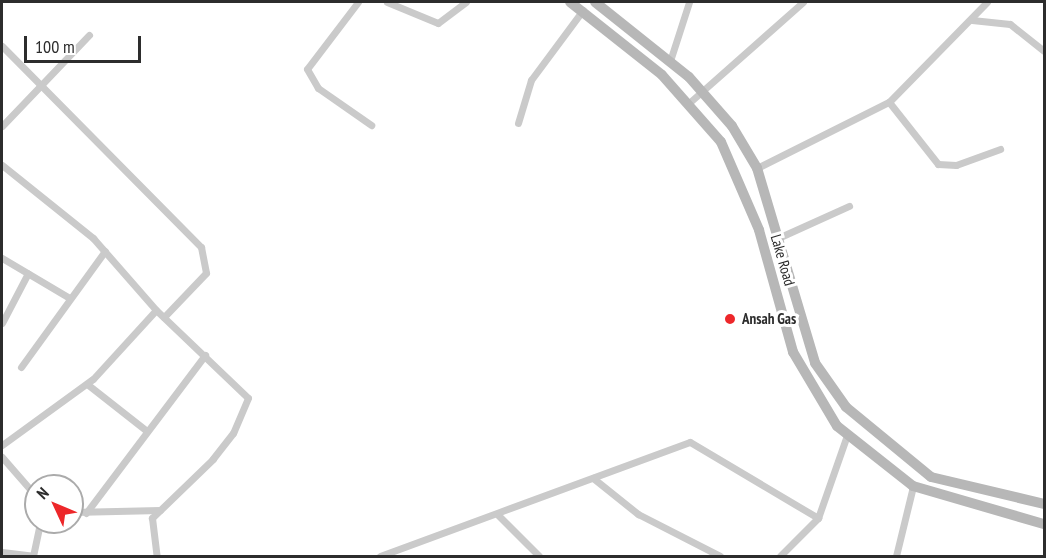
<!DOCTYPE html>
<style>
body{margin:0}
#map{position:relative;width:1046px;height:558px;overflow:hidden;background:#fff;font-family:"PT Sans Narrow",sans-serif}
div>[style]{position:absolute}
.minor>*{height:7px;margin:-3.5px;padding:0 3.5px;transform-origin:3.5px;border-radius:3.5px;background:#cacaca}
.secondary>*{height:10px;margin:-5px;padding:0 5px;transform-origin:5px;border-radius:5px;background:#b7b7b7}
.dots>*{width:16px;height:16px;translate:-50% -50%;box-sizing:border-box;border:3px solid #fff;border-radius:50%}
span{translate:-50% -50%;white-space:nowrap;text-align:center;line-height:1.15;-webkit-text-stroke:6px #fff;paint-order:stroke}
.street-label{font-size:15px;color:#2d2d2d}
.poi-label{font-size:15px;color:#2d2d2d;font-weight:700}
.left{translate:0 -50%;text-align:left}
.frame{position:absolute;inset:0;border:3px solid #2d2d2d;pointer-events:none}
.north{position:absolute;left:24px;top:474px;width:60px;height:60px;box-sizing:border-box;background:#fff;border:2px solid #ababab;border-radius:50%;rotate:314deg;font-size:16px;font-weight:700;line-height:24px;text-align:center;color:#2d2d2d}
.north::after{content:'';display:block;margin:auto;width:21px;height:27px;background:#ed272a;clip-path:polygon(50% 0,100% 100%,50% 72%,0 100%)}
.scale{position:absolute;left:24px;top:36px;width:117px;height:27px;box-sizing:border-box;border:3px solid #2d2d2d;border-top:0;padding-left:8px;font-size:18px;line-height:21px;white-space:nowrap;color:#2d2d2d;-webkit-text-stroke:4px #fff;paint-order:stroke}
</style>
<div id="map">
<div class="minor">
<div style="left:358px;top:2px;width:84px;rotate:127.3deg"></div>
<div style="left:307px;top:69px;width:22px;rotate:60deg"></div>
<div style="left:318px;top:88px;width:65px;rotate:34.9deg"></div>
<div style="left:387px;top:2px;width:55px;rotate:22.4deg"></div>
<div style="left:438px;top:23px;width:35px;rotate:-37deg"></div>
<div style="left:972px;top:20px;width:38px;rotate:6deg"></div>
<div style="left:1010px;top:24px;width:43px;rotate:38.5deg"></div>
<div style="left:2px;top:46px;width:283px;rotate:45.3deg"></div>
<div style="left:201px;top:247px;width:26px;rotate:79deg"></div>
<div style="left:206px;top:273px;width:61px;rotate:133.7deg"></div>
<div style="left:670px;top:61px;width:62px;rotate:-72.1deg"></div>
<div style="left:690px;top:102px;width:151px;rotate:-41.5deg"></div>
<div style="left:889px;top:102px;width:79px;rotate:51.7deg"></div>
<div style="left:938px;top:164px;width:18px;rotate:3deg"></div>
<div style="left:956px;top:165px;width:47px;rotate:-20deg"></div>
<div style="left:518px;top:123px;width:45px;rotate:-73.2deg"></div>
<div style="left:531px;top:80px;width:87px;rotate:-53.4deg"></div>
<div style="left:2px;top:126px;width:126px;rotate:-46.3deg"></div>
<div style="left:2px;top:165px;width:117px;rotate:38.7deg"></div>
<div style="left:93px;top:238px;width:96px;rotate:48.8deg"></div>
<div style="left:156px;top:310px;width:127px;rotate:43.7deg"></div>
<div style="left:248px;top:398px;width:38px;rotate:113deg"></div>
<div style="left:233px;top:433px;width:33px;rotate:128deg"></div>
<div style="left:213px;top:459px;width:85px;rotate:136deg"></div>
<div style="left:152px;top:518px;width:38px;rotate:83deg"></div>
<div style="left:757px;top:168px;width:148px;rotate:-26.6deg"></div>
<div style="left:889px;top:102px;width:140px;rotate:-45.6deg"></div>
<div style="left:778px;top:238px;width:78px;rotate:-24.3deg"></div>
<div style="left:2px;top:258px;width:77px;rotate:30.6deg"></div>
<div style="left:2px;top:323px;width:56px;rotate:-62.5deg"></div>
<div style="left:21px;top:367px;width:143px;rotate:-54.1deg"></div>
<div style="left:87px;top:384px;width:76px;rotate:38.1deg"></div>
<div style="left:2px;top:445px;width:112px;rotate:-36deg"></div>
<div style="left:93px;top:379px;width:93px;rotate:-47.6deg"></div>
<div style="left:2px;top:457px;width:52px;rotate:48.9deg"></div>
<div style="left:593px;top:478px;width:58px;rotate:38.7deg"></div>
<div style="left:638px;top:514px;width:92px;rotate:27.1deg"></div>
<div style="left:72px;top:512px;width:88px;rotate:-1.3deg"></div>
<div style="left:86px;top:513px;width:198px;rotate:-53deg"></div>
<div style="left:498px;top:515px;width:58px;rotate:45deg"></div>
<div style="left:2px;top:552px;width:31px;rotate:7deg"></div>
<div style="left:33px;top:556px;width:35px;rotate:-78deg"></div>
<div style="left:380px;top:556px;width:330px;rotate:-20.2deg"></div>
<div style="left:690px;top:442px;width:149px;rotate:30.7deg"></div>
<div style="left:780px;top:556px;width:54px;rotate:-45deg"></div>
<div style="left:818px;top:518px;width:88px;rotate:-70.7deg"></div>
<div style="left:896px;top:556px;width:72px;rotate:-76.3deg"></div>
</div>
<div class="secondary">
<div style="left:570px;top:2px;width:117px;rotate:38.4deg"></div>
<div style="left:662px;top:75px;width:89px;rotate:48.6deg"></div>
<div style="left:721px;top:142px;width:96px;rotate:66.6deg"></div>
<div style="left:759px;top:230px;width:127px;rotate:74.4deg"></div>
<div style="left:793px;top:352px;width:86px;rotate:59.3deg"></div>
<div style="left:837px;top:426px;width:97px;rotate:38.3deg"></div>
<div style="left:913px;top:486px;width:136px;rotate:16.2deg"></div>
<div style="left:595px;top:2px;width:120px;rotate:38.6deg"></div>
<div style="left:689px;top:77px;width:65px;rotate:48.7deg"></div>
<div style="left:732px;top:126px;width:49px;rotate:59.2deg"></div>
<div style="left:757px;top:168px;width:203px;rotate:73.4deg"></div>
<div style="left:815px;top:363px;width:54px;rotate:54.8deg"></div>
<div style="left:846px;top:407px;width:110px;rotate:39.5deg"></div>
<div style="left:931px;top:477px;width:116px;rotate:13.4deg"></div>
</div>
<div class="dots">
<div style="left:730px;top:319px;background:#ed272a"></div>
</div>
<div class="street-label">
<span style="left:783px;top:260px;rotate:74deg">Lake Road</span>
</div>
<div class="poi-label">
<span class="left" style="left:742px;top:319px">Ansah Gas</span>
</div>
<div class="frame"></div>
<div class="north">N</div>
<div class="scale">100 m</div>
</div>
